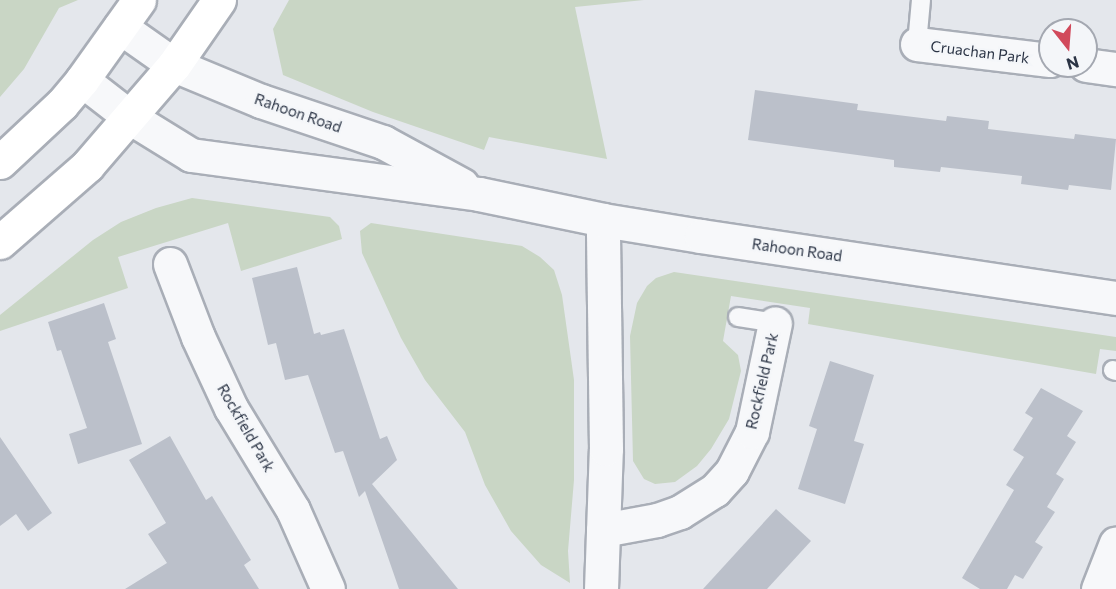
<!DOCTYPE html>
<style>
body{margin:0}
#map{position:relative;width:1116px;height:589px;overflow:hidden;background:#e4e7ec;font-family:Commissioner,sans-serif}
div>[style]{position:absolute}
.green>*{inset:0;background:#c9d6c5}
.building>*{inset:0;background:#bbc0ca}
.roads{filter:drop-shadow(2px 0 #a9aeb7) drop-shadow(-2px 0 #a9aeb7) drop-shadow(0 2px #a9aeb7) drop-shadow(0 -2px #a9aeb7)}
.service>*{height:18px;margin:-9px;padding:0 9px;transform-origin:9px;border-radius:9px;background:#f7f8fa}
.minor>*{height:33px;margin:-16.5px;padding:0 16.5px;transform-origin:16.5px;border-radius:16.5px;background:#f7f8fa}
.tertiary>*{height:33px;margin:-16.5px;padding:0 16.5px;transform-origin:16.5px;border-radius:16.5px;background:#f7f8fa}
.secondary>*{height:33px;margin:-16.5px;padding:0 16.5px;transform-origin:16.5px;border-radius:16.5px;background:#fff}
span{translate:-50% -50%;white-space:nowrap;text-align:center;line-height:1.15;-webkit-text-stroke:4.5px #f4f6f9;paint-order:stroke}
.street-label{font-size:15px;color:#2b3445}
.north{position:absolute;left:1038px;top:18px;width:60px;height:60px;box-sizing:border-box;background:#f4f6f9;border:2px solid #a4a8b1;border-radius:50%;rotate:163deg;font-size:16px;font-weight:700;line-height:24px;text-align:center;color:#2b3445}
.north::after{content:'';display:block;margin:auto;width:21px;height:27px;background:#d1495b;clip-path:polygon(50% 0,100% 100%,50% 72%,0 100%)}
</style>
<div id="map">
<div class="green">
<div style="clip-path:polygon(0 0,78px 0,59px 8px,24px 69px,0 97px)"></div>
<div style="clip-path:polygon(289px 0,644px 0,575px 7px,607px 159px,489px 137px,484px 150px,373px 112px,283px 75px,273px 29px)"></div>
<div style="clip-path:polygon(192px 198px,330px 217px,339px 226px,342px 239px,241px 271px,228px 223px,118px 257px,128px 288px,0 331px,0 315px,93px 240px,121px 222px,156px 208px)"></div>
<div style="clip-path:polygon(371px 223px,522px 246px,540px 257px,554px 270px,562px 295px,574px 380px,574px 480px,568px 551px,570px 583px,541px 565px,511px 531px,485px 485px,465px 432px,425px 380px,401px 338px,362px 253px,360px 231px)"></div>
<div style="clip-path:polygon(674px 272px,1116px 337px,1116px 351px,1100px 349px,1096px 374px,808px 324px,810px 308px,731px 296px,723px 341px,738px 355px,741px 371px,729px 419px,711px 449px,697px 466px,675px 482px,655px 484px,644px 479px,633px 461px,630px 336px,637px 303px,647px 286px,656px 278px)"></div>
</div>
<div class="building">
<div style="clip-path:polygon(755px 90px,858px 104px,857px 110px,946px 121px,947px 116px,989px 121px,988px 129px,1074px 139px,1075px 134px,1116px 139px,1111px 190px,1069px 185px,1068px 190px,1021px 184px,1022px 176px,941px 167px,940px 172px,894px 167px,894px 160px,748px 140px)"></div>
<div style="clip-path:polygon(297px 267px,314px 334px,320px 332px,321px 335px,344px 329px,380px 439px,387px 436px,397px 460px,372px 484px,458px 589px,399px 589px,365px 491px,359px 497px,343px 451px,335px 453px,308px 375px,285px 380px,276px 343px,268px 345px,252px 278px)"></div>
<div style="clip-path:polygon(104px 303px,116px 339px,108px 342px,142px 444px,78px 464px,69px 434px,87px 428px,61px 350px,57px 351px,48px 322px)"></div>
<div style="clip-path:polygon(830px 361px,874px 375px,854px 441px,864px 444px,845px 504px,798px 489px,817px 429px,809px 426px)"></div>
<div style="clip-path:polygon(1041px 388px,1083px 411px,1067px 436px,1076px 442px,1056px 474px,1064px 479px,1047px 507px,1055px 512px,1035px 542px,1043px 547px,1023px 579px,1015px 575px,1007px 589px,980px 589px,962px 578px,1014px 490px,1006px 485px,1024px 457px,1013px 450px,1033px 418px,1025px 413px)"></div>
<div style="clip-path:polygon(170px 436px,206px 500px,212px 496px,251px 560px,244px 565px,259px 589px,125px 589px,167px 563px,148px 534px,166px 523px,129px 460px)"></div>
<div style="clip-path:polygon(0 437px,52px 513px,28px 531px,16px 514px,0 526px)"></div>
<div style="clip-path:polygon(776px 509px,811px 541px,767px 589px,703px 589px)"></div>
</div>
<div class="roads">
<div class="service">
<div style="left:917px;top:44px;width:44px;rotate:-84.8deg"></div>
<div style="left:738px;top:317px;width:37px;rotate:9deg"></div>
<div style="left:1113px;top:370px;width:3px;rotate:18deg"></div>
</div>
<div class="minor">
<div style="left:917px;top:44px;width:134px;rotate:6.9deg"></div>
<div style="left:1086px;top:65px;width:30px;rotate:8deg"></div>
<div style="left:170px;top:264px;width:78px;rotate:69deg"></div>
<div style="left:198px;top:337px;width:78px;rotate:65.1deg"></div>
<div style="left:231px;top:408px;width:119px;rotate:58.7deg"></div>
<div style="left:293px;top:510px;width:86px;rotate:66.1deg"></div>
<div style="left:603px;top:530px;width:55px;rotate:-10.5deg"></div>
<div style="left:657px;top:520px;width:24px;rotate:-19deg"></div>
<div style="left:680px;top:512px;width:41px;rotate:-32.2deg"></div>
<div style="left:715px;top:490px;width:25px;rotate:-48deg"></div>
<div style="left:732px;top:471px;width:44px;rotate:-62.9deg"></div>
<div style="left:752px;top:432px;width:111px;rotate:-78.1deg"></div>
<div style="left:601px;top:589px;width:140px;rotate:-88deg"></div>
<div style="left:606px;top:449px;width:229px;rotate:-90.8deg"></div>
<div style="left:1098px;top:589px;width:49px;rotate:-68.6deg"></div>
</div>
<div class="tertiary">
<div style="left:120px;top:27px;width:66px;rotate:35.1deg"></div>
<div style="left:174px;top:65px;width:94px;rotate:22.5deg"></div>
<div style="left:261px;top:101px;width:129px;rotate:18.6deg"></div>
<div style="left:383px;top:142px;width:90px;rotate:28.6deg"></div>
<div style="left:82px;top:80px;width:62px;rotate:37.8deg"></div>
<div style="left:131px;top:118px;width:70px;rotate:31.7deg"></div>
<div style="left:191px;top:155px;width:291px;rotate:7.7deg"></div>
<div style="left:479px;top:194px;width:127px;rotate:11.8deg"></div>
<div style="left:603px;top:220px;width:99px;rotate:9.3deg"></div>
<div style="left:701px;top:236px;width:420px;rotate:8.5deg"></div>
</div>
<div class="secondary">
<div style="left:0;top:162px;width:85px;rotate:-43.1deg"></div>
<div style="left:62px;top:104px;width:31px;rotate:-50deg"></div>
<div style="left:82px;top:80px;width:98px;rotate:-54.5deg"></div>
<div style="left:0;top:242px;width:116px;rotate:-41.1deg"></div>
<div style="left:87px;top:166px;width:133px;rotate:-49.3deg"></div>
<div style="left:174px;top:65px;width:79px;rotate:-55.3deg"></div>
</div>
</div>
<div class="street-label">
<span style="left:980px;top:52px;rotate:7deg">Cruachan Park</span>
<span style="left:298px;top:113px;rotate:19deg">Rahoon Road</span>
<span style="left:797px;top:250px;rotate:8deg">Rahoon Road</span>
<span style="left:762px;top:381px;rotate:-77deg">Rockfield Park</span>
<span style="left:246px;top:428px;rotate:60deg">Rockfield Park</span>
</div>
<div class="north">N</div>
</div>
